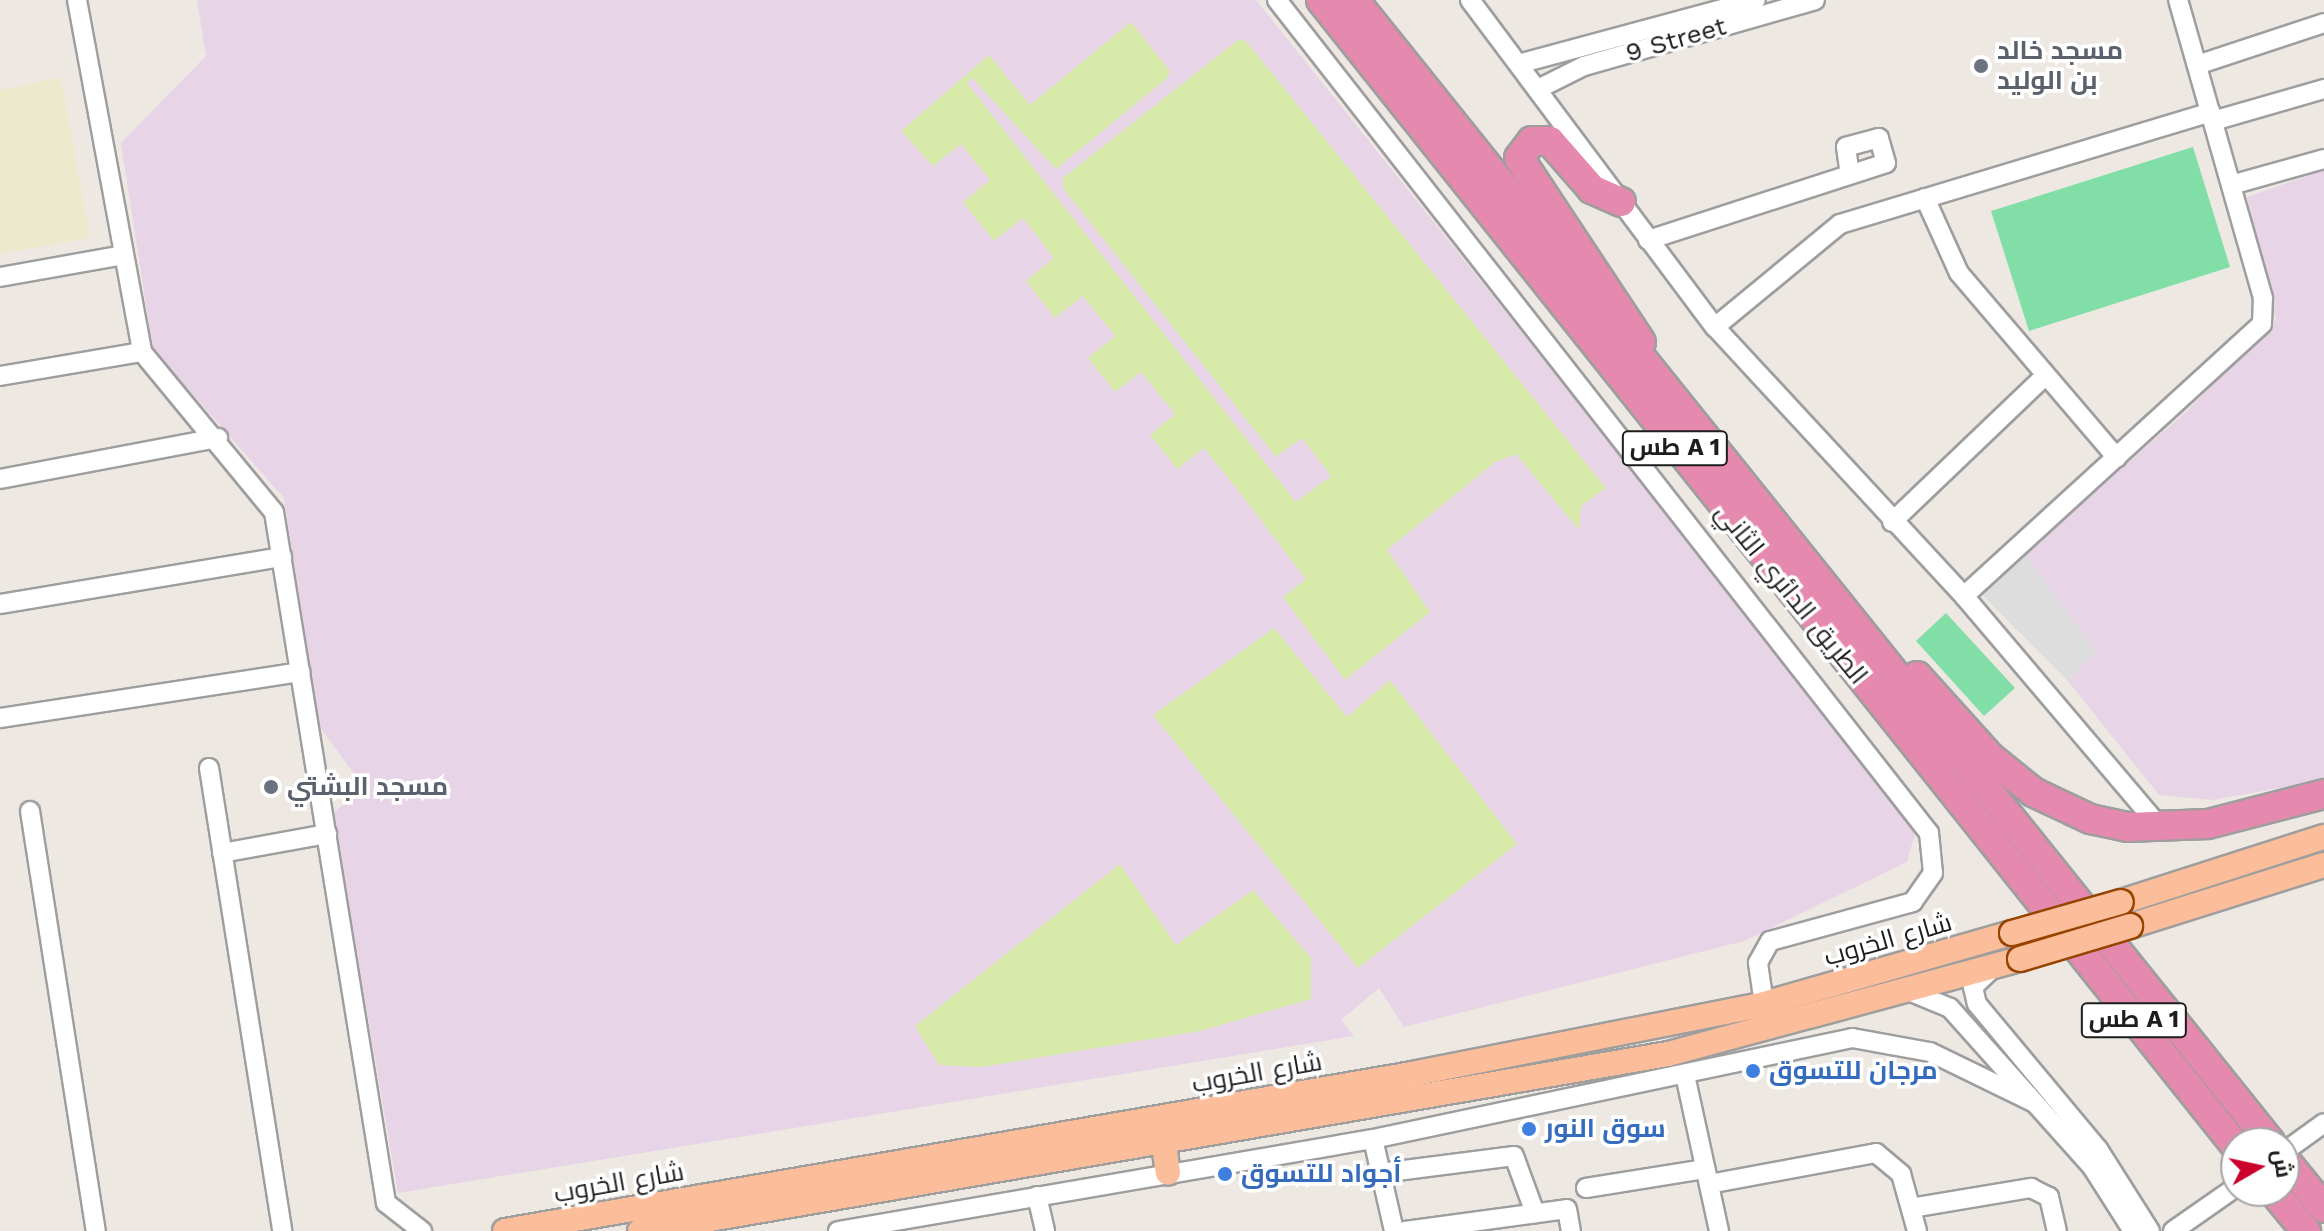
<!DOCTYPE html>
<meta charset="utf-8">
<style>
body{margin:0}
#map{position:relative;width:2324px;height:1231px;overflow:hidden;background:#eee8e3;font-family:"Work Sans",Cairo,sans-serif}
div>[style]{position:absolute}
.industrial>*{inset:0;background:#e7d4e7}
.farmland>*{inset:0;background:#ede9cd}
.grass>*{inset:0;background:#d6e9a8}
.pitch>*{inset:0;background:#80dea6}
.parking>*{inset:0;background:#ddd}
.roads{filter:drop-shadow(2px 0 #9e9e9e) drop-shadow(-2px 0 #9e9e9e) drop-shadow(0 2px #9e9e9e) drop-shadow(0 -2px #9e9e9e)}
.minor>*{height:18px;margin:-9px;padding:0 9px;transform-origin:9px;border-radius:9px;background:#fff}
.major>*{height:24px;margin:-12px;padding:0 12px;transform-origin:12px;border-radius:12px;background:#fcbd9a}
.highway>*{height:28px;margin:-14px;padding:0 14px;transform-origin:14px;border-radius:14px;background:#e689ae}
.bridges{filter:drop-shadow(2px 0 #964400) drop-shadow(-2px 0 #964400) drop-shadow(0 2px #964400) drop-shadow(0 -2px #964400)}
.major-bridge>*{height:24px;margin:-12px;padding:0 12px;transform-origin:12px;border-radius:12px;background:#fcbd9a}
.dots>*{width:22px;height:22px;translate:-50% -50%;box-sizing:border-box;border:4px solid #fff;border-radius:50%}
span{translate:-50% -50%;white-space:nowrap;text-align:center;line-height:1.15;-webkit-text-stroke:7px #fff;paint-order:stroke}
.shield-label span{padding:2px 6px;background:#fff;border:2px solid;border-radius:6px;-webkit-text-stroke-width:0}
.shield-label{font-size:24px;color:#1d1d1d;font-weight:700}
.street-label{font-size:26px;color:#1d1d1d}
.worship-label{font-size:26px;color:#5b616d;font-weight:700}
.left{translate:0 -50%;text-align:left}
.shop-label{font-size:26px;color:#366cbe;font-weight:700}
.north{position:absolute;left:2220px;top:1127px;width:80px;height:80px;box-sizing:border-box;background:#fff;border:2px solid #a5a5a5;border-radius:50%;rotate:81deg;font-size:22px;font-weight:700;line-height:32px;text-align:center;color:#1d1d1d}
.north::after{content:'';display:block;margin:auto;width:28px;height:36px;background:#ca002b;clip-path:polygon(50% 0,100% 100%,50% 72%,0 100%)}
</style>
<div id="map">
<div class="industrial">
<div style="clip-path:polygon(197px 0,1256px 0,1917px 826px,1907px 862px,1744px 941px,1404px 1027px,1379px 988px,1341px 1020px,1354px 1036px,398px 1193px,333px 813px,364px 787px,319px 726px,284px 498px,153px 349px,121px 143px,206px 56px)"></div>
<div style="clip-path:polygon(2324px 170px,2324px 780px,2212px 800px,2159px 795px,2068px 681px,2096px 651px,2024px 554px,2187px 411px,2276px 320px,2247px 197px)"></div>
</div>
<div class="farmland">
<div style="clip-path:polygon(61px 77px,90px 238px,0 254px,0 90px)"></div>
</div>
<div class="grass">
<div style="clip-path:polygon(1131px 22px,1170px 71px,1167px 78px,1056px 169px,972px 78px,967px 83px,1296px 502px,1331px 476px,1302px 438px,1276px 457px,1063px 188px,1063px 178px,1238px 40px,1246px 41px,1606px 488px,1581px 506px,1579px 530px,1516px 454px,1495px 462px,1387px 550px,1430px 612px,1345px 680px,1283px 597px,1306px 579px,1237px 489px,1204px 448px,1177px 469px,1150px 435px,1175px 414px,1141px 372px,1115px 392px,1088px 358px,1115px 336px,1083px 296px,1055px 318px,1026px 281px,1054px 258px,1023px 218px,994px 241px,963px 202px,990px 180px,961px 144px,933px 166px,901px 131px,989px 55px,1030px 105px)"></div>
<div style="clip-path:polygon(1274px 628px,1347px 717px,1390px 680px,1517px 844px,1358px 968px,1153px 715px)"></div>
<div style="clip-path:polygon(1120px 864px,1176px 945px,1253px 890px,1311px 958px,1311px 999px,1200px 1031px,981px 1067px,939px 1065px,915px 1026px)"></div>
</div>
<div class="pitch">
<div style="clip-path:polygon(2193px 147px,2230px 267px,2029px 331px,1991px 211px)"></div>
<div style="clip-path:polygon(1946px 613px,2015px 688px,1984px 716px,1916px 641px)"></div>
</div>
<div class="parking">
<div style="clip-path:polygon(2024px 554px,2096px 651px,2068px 681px,1980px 593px)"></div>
</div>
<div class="roads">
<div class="minor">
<div style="left:77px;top:0;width:358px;rotate:79.5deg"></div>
<div style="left:142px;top:352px;width:207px;rotate:50.5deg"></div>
<div style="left:274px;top:512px;width:700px;rotate:80.79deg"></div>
<div style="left:386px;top:1203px;width:46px;rotate:37.9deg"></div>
<div style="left:1277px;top:0;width:1058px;rotate:51.95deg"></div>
<div style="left:1929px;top:833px;width:40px;rotate:84.3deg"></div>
<div style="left:1933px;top:873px;width:35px;rotate:125deg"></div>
<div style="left:1913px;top:902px;width:148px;rotate:164.7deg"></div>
<div style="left:1770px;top:941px;width:25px;rotate:119deg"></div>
<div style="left:1758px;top:963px;width:41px;rotate:81.7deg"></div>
<div style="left:1470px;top:0;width:409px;rotate:53.2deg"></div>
<div style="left:1715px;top:327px;width:367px;rotate:47.2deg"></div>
<div style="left:1964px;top:596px;width:304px;rotate:49.7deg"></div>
<div style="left:1522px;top:63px;width:242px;rotate:-15.1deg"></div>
<div style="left:2197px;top:65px;width:134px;rotate:-18.3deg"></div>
<div style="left:1540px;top:88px;width:49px;rotate:-26.6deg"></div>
<div style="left:1584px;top:66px;width:240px;rotate:-15.9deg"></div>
<div style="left:2213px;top:121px;width:116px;rotate:-16.1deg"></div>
<div style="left:2231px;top:185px;width:97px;rotate:-15.6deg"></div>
<div style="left:1925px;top:198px;width:82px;rotate:65.6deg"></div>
<div style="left:1959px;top:273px;width:243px;rotate:49.5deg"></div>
<div style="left:1648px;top:240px;width:250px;rotate:-17.9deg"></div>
<div style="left:1886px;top:163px;width:26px;rotate:-106deg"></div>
<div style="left:1879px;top:138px;width:34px;rotate:165deg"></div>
<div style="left:1846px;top:147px;width:27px;rotate:82deg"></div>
<div style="left:0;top:277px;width:125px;rotate:-10.1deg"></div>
<div style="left:1715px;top:327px;width:162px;rotate:-39.5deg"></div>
<div style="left:1840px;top:224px;width:387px;rotate:-16.8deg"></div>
<div style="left:0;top:376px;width:144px;rotate:-9.6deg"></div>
<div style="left:0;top:479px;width:222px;rotate:-10.7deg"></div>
<div style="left:1892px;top:522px;width:211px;rotate:-43.7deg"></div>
<div style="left:1964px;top:596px;width:403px;rotate:-42.4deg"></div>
<div style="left:2262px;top:324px;width:26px;rotate:-88deg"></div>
<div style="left:2263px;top:298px;width:310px;rotate:-105.9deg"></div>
<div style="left:0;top:604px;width:286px;rotate:-9.5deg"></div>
<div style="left:0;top:718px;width:304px;rotate:-8.7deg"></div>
<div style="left:209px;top:768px;width:469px;rotate:81deg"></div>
<div style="left:30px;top:811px;width:425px;rotate:81.1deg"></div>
<div style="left:222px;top:853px;width:107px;rotate:-10.3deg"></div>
<div style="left:1991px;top:970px;width:25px;rotate:137deg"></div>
<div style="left:1973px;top:987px;width:17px;rotate:77deg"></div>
<div style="left:1977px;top:1004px;width:189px;rotate:50.2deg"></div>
<div style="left:2098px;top:1149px;width:97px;rotate:57.6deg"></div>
<div style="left:1911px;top:992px;width:42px;rotate:22.3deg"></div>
<div style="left:1950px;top:1008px;width:213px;rotate:48.2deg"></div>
<div style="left:2092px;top:1167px;width:76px;rotate:57.4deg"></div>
<div style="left:1685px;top:1075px;width:160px;rotate:77.7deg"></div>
<div style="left:1373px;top:1139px;width:94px;rotate:77.1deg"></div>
<div style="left:2284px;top:1152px;width:49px;rotate:-35.9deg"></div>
<div style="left:1381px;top:1173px;width:134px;rotate:-7.3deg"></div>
<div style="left:1514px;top:1156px;width:61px;rotate:69.8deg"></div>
<div style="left:1709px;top:1184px;width:170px;rotate:-10.5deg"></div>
<div style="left:1876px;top:1153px;width:33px;rotate:40deg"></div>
<div style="left:1901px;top:1174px;width:59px;rotate:74.3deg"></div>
<div style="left:1586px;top:1188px;width:121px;rotate:-9.1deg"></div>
<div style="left:1037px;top:1196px;width:36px;rotate:77deg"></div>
<div style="left:1911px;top:1208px;width:122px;rotate:-9.5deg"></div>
<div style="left:2031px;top:1188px;width:20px;rotate:27deg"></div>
<div style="left:2049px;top:1197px;width:35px;rotate:77deg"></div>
<div style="left:838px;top:1231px;width:543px;rotate:-9.76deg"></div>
<div style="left:1373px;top:1139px;width:490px;rotate:-11.9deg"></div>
<div style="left:1852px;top:1038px;width:79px;rotate:10.2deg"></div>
<div style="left:1930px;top:1052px;width:114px;rotate:25.9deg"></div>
<div style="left:1405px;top:1231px;width:163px;rotate:-7.7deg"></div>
<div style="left:1567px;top:1209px;width:22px;rotate:80deg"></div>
<div style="left:2173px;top:1231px;width:77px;rotate:-34.9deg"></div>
</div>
<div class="major">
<div style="left:2121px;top:902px;width:213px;rotate:-17.8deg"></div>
<div style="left:2130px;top:926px;width:203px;rotate:-17.5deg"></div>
<div style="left:1164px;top:1145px;width:28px;rotate:82deg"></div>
<div style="left:505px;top:1231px;width:920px;rotate:-9.82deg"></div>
<div style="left:1412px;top:1074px;width:359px;rotate:-11.2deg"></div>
<div style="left:1764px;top:1004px;width:258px;rotate:-16deg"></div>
<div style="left:640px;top:1231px;width:1043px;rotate:-9.77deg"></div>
<div style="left:1668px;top:1054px;width:365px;rotate:-15.1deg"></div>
</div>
<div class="highway">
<div style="left:1321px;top:0;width:1466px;rotate:51.4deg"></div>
<div style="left:1354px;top:0;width:1465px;rotate:51.26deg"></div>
<div style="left:1621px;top:202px;width:32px;rotate:-156deg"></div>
<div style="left:1592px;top:189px;width:64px;rotate:-131.2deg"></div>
<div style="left:1550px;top:141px;width:18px;rotate:180deg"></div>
<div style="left:1532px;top:141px;width:21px;rotate:127deg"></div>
<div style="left:1519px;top:158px;width:221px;rotate:56.5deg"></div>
<div style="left:1917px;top:676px;width:109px;rotate:48deg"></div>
<div style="left:1990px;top:757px;width:55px;rotate:39.1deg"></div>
<div style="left:2033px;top:792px;width:63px;rotate:25.3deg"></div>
<div style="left:2090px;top:819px;width:38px;rotate:12deg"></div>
<div style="left:2127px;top:827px;width:81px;rotate:-2.1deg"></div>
<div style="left:2208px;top:824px;width:120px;rotate:-14.5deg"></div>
<div style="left:2284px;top:1159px;width:63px;rotate:50.8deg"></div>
<div style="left:2273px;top:1191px;width:52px;rotate:50.5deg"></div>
</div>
</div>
<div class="bridges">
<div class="major-bridge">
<div style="left:2012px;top:933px;width:113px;rotate:-15.9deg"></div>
<div style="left:2020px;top:959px;width:115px;rotate:-16.7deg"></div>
</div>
</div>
<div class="dots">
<div style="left:1981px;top:66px;background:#6b7280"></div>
<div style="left:271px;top:787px;background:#6b7280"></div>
<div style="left:1753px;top:1071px;background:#3f7fe0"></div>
<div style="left:1529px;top:1129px;background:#3f7fe0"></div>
<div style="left:1225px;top:1174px;background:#3f7fe0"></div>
</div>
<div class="shield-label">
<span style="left:1675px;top:448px">طس A 1</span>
<span style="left:2134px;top:1020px">طس A 1</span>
</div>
<div class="street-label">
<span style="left:1676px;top:40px;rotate:-16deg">9 Street</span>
<span style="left:1791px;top:594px;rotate:51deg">الطريق الدائري الثاني</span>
<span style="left:1888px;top:940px;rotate:-16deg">شارع الخروب</span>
<span style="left:1257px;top:1073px;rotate:-10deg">شارع الخروب</span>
<span style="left:619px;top:1183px;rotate:-10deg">شارع الخروب</span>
</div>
<div class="worship-label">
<span class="left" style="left:1997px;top:66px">مسجد خالد<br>بن الوليد</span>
<span class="left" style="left:287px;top:787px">مسجد البشتي</span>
</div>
<div class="shop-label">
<span class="left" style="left:1769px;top:1071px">مرجان للتسوق</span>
<span class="left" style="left:1545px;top:1129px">سوق النور</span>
<span class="left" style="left:1241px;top:1174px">أجواد للتسوق</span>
</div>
<div class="north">ش</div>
</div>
